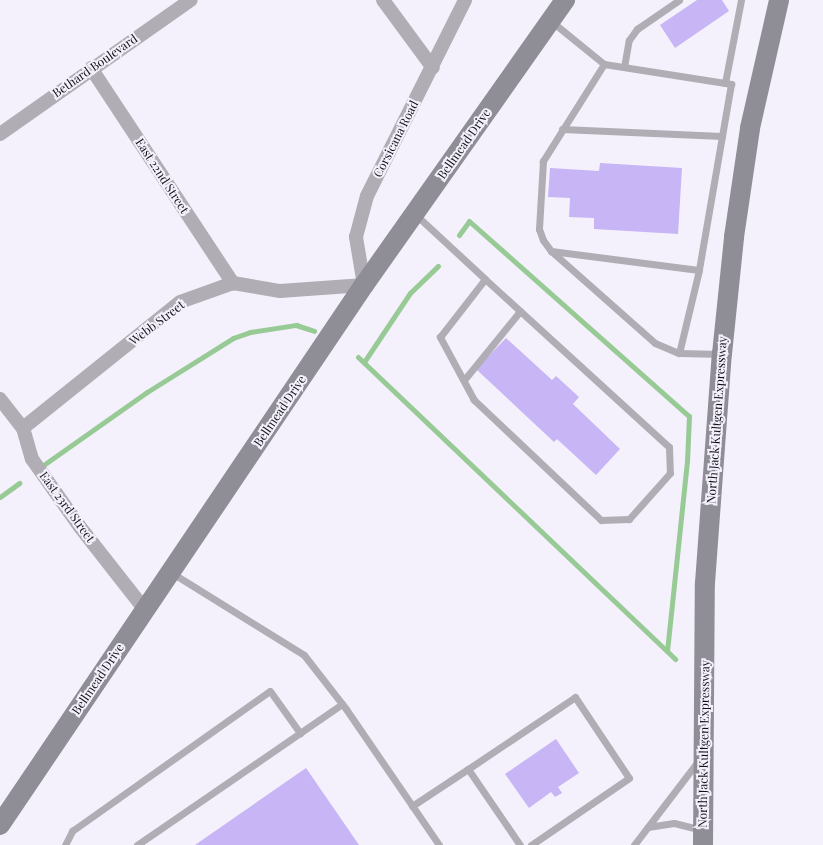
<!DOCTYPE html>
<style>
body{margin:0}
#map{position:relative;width:823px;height:845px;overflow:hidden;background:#f4f1fd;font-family:"Playfair Display",serif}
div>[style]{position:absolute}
.stream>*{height:5px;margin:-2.5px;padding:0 2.5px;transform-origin:2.5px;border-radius:2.5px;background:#97ca94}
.building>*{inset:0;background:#c7b5f6}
.service>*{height:7px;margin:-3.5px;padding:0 3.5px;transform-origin:3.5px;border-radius:3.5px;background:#b0aeb4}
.minor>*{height:14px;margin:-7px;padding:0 7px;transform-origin:7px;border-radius:7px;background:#b0aeb4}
.secondary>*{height:20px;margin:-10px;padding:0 10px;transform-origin:10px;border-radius:10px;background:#8f8d96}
span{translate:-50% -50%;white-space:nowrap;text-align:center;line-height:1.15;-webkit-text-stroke:4px #f4f1fd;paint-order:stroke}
.street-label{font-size:12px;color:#111015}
</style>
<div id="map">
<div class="stream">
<div style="left:459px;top:235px;width:17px;rotate:-54deg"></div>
<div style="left:469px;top:221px;width:294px;rotate:41.6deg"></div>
<div style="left:689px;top:416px;width:45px;rotate:92.5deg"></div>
<div style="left:687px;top:461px;width:191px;rotate:96deg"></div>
<div style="left:358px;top:357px;width:438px;rotate:43.6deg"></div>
<div style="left:364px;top:362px;width:83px;rotate:-56.3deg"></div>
<div style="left:410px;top:293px;width:39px;rotate:-44deg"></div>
<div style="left:42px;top:466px;width:128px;rotate:-35.2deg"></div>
<div style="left:147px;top:392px;width:102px;rotate:-32.1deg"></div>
<div style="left:233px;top:338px;width:18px;rotate:-19deg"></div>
<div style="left:250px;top:332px;width:47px;rotate:-8.7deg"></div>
<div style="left:296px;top:325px;width:19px;rotate:18deg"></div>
<div style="left:0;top:497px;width:24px;rotate:-36deg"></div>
</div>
<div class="building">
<div style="clip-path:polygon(697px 0,722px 0,729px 11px,675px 48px,660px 25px)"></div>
<div style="clip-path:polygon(600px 163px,682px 168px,678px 234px,594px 229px,594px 218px,569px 217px,570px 198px,548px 197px,550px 168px,599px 171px)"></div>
<div style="clip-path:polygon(506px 338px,552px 380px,556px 376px,579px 397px,573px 404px,620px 449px,596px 475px,557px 439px,554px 442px,476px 369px)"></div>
<div style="clip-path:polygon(556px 739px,579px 773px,558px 787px,562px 793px,555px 797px,551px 792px,529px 808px,505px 774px)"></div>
<div style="clip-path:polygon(306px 768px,359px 845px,195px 845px)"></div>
</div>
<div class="service">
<div style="left:551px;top:21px;width:68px;rotate:39.1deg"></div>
<div style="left:604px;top:64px;width:129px;rotate:8.9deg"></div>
<div style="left:731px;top:84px;width:189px;rotate:99.8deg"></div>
<div style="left:699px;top:270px;width:85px;rotate:103.5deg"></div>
<div style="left:604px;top:64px;width:115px;rotate:122.2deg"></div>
<div style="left:543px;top:161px;width:68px;rotate:93.4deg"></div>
<div style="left:539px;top:229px;width:12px;rotate:70deg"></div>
<div style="left:543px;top:240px;width:14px;rotate:54deg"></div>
<div style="left:551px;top:251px;width:139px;rotate:41.5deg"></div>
<div style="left:655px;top:343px;width:26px;rotate:23deg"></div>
<div style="left:679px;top:353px;width:43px;rotate:1.3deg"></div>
<div style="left:624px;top:67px;width:27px;rotate:-80deg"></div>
<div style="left:629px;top:40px;width:14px;rotate:-54deg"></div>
<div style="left:637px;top:29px;width:51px;rotate:-34.6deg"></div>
<div style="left:725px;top:83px;width:85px;rotate:-79.1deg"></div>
<div style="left:562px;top:129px;width:160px;rotate:2.5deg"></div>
<div style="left:416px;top:215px;width:94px;rotate:42.8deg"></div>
<div style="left:485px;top:279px;width:249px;rotate:42.4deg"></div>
<div style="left:669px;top:447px;width:26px;rotate:88deg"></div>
<div style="left:670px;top:473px;width:62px;rotate:131.7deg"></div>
<div style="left:629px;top:519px;width:28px;rotate:178deg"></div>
<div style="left:601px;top:520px;width:175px;rotate:-136.6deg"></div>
<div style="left:474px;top:400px;width:72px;rotate:-118.4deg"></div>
<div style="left:440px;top:337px;width:73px;rotate:-52.2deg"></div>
<div style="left:551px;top:251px;width:149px;rotate:7.3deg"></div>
<div style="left:464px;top:380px;width:89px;rotate:-50.9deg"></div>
<div style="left:172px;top:573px;width:155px;rotate:31.8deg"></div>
<div style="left:304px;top:655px;width:68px;rotate:52.1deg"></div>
<div style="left:346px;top:709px;width:165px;rotate:55.6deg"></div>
<div style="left:412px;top:806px;width:67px;rotate:-33.5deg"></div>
<div style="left:648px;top:827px;width:26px;rotate:-9deg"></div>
<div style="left:674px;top:823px;width:30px;rotate:14deg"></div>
<div style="left:65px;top:845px;width:16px;rotate:-63deg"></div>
<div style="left:72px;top:831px;width:242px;rotate:-35.3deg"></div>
<div style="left:270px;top:691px;width:52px;rotate:54.5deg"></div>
<div style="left:137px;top:845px;width:249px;rotate:-34.5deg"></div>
<div style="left:520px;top:845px;width:92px;rotate:-124.4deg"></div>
<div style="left:468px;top:769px;width:129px;rotate:-33.9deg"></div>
<div style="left:575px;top:697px;width:97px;rotate:56.3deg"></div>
<div style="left:629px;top:778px;width:119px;rotate:145.6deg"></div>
<div style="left:634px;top:845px;width:107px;rotate:-52.6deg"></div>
</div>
<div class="minor">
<div style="left:383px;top:0;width:84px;rotate:53.7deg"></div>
<div style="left:91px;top:68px;width:258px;rotate:56.6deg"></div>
<div style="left:0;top:134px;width:233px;rotate:-35.1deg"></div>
<div style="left:0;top:399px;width:37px;rotate:52deg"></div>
<div style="left:23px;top:428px;width:32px;rotate:74deg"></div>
<div style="left:32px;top:459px;width:83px;rotate:54.8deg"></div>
<div style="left:80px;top:527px;width:105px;rotate:51.9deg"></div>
<div style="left:23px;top:428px;width:201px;rotate:-38.7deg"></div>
<div style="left:180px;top:302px;width:56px;rotate:-19.7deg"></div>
<div style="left:233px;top:283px;width:48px;rotate:9.7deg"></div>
<div style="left:280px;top:291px;width:84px;rotate:-4.1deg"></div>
<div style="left:364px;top:285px;width:49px;rotate:-99.5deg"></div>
<div style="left:356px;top:237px;width:42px;rotate:-75deg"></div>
<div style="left:367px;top:196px;width:219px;rotate:-63.4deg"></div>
</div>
<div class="secondary">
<div style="left:0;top:825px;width:651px;rotate:-56.02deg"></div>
<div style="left:364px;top:285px;width:349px;rotate:-54.8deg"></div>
<div style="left:703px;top:845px;width:262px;rotate:-89.6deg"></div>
<div style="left:705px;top:583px;width:230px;rotate:-85.8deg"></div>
<div style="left:722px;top:354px;width:118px;rotate:-84.1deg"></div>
<div style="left:734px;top:237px;width:110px;rotate:-81.6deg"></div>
<div style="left:750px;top:128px;width:131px;rotate:-77.2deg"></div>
</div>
<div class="street-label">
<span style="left:95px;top:66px;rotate:-35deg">Bethard Boulevard</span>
<span style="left:396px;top:139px;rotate:-63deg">Corsicana Road</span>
<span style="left:464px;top:144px;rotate:-55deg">Bellmead Drive</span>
<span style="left:162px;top:176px;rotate:57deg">East 22nd Street</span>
<span style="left:157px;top:323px;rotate:-37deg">Webb Street</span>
<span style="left:280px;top:411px;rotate:-56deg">Bellmead Drive</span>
<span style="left:717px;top:420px;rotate:-86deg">North Jack Kultgen Expressway</span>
<span style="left:67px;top:507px;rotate:54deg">East 23rd Street</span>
<span style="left:98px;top:679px;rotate:-56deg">Bellmead Drive</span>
<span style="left:704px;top:744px;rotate:-89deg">North Jack Kultgen Expressway</span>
</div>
</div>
